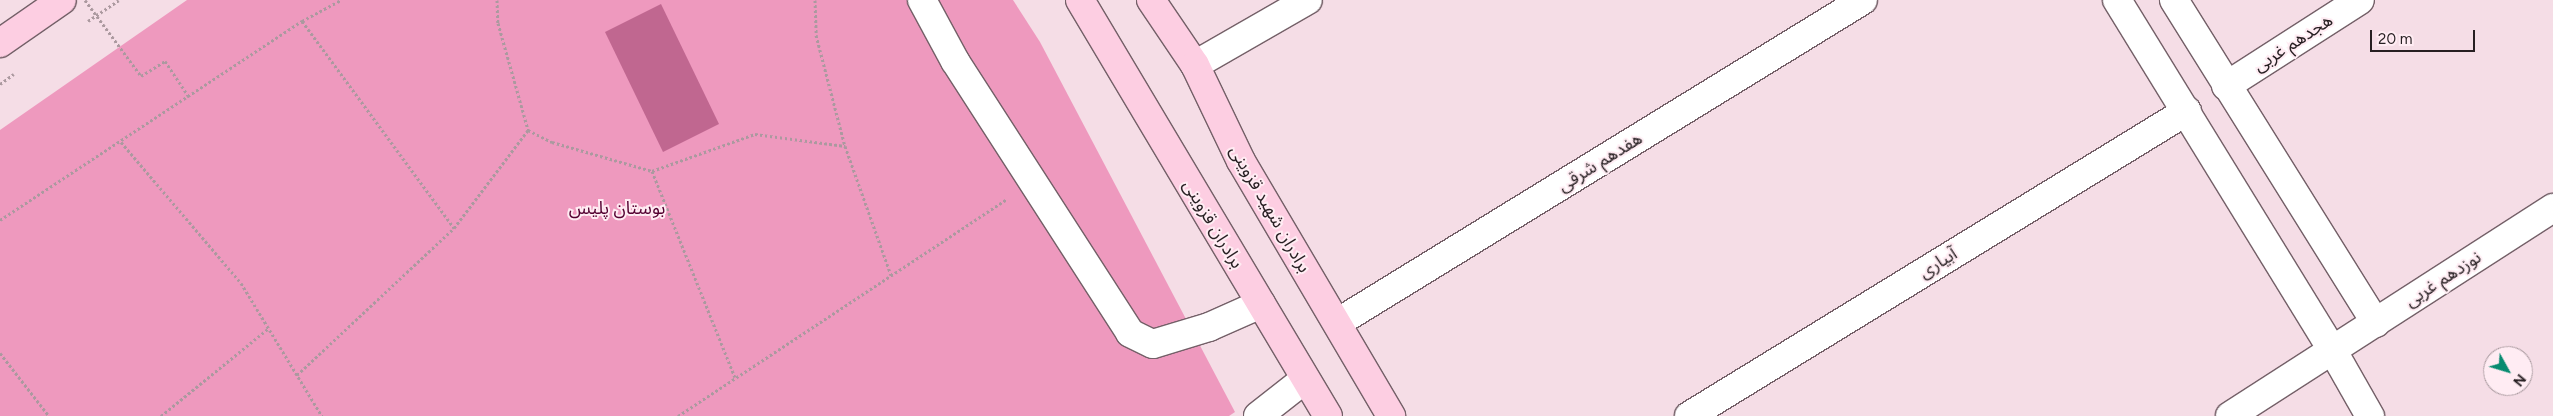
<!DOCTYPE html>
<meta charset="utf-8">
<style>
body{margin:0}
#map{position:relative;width:2553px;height:416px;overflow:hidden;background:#f5dde6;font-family:Figtree,"Noto Sans Arabic",sans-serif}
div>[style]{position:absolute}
.green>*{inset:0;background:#ee99be}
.water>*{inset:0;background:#c06790}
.path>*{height:3px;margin-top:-1.5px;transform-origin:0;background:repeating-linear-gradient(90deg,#ab999f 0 2.5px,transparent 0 5px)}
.roads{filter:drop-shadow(1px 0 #746068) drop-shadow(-1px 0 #746068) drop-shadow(0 1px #746068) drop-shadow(0 -1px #746068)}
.minor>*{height:28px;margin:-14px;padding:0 14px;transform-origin:14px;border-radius:14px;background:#fff}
.major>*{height:28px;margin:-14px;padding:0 14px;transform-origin:14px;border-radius:14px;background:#fdcee2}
.path-bridge>*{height:3px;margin-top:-1.5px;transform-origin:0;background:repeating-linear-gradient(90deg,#ab999f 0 2.5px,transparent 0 5px)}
span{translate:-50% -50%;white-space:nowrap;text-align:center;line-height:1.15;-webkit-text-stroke:4px #ffecf3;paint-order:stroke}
.street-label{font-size:18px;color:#271f22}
.park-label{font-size:18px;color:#540031}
.north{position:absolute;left:2483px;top:346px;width:50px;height:50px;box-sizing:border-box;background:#ffecf3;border:1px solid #a99a9f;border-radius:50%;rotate:129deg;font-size:14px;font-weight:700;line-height:20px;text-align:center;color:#271f22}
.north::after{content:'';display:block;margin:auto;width:18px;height:22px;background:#078b70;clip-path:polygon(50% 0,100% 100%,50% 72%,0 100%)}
.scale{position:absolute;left:2370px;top:30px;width:105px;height:22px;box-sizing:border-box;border:2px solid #271f22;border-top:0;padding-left:6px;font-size:15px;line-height:18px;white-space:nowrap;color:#271f22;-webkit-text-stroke:4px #ffecf3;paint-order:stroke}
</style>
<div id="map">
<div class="green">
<div style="clip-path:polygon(187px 0,1013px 0,1040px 42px,1235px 412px,1229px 416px,0 416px,0 130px)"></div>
</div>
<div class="water">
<div style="clip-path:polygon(661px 4px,719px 124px,663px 152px,605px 32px)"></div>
</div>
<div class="path">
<div style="left:497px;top:0;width:23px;rotate:88deg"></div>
<div style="left:498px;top:23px;width:111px;rotate:74.3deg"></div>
<div style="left:528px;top:130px;width:27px;rotate:27deg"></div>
<div style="left:552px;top:142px;width:104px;rotate:16.2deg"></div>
<div style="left:652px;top:171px;width:109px;rotate:-19.8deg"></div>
<div style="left:755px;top:134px;width:91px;rotate:7.6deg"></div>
<div style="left:815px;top:0;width:35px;rotate:88deg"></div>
<div style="left:816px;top:35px;width:115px;rotate:75.4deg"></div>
<div style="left:845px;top:146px;width:137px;rotate:70.4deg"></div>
<div style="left:88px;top:21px;width:37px;rotate:-34deg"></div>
<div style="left:302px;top:21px;width:257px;rotate:53.7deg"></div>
<div style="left:141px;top:76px;width:28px;rotate:-32deg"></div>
<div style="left:165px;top:61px;width:43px;rotate:56.3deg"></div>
<div style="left:0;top:84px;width:17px;rotate:-36deg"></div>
<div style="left:121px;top:142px;width:185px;rotate:49.6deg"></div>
<div style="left:241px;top:283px;width:156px;rotate:58.7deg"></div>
<div style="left:652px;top:171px;width:222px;rotate:68.1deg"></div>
<div style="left:0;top:220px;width:362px;rotate:-33.4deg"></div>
<div style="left:302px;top:21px;width:44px;rotate:-28.3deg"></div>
<div style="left:0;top:353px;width:80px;rotate:52.1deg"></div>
<div style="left:297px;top:375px;width:215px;rotate:-43.1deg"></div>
<div style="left:454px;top:228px;width:123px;rotate:-52.9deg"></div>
<div style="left:161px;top:416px;width:139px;rotate:-39.2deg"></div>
<div style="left:678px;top:416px;width:394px;rotate:-33.4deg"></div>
</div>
<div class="roads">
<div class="minor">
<div style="left:922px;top:0;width:69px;rotate:61.6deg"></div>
<div style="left:955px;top:61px;width:323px;rotate:57.2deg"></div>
<div style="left:1130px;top:333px;width:25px;rotate:26deg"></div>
<div style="left:1153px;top:344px;width:59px;rotate:-16.9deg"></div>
<div style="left:1209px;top:327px;width:57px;rotate:-23.9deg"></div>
<div style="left:2117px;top:0;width:412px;rotate:58.4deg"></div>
<div style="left:2333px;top:351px;width:75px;rotate:60.4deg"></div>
<div style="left:2174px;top:0;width:381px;rotate:58deg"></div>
<div style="left:1195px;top:65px;width:130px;rotate:-29.9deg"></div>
<div style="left:2226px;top:86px;width:159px;rotate:-32.7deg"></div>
<div style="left:1337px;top:323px;width:617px;rotate:-31.55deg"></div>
<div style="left:1258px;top:416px;width:60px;rotate:-38.2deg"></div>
<div style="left:1689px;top:416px;width:584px;rotate:-31.49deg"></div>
<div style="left:2230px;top:416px;width:384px;rotate:-32.8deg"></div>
</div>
<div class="major">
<div style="left:1080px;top:0;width:484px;rotate:59.2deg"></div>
<div style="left:1151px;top:0;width:78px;rotate:55.9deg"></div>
<div style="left:1195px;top:65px;width:106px;rotate:64.4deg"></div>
<div style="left:1241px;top:161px;width:296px;rotate:59.5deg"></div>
<div style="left:0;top:43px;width:75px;rotate:-34.7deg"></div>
</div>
</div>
<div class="path-bridge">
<div style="left:85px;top:0;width:94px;rotate:53.6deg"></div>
</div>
<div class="street-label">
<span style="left:2293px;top:43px;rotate:-33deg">هجدهم غربی</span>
<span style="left:1600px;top:162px;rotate:-32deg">هفدهم شرقی</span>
<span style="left:1270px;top:209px;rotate:60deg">برادران شهید قزوینی</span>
<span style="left:1213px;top:224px;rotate:59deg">برادران قزوینی</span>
<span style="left:1938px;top:263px;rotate:-32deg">آبیاری</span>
<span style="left:2443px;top:279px;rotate:-33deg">نوزدهم غربی</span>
</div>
<div class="park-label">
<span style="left:617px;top:208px">بوستان پلیس</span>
</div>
<div class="north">N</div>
<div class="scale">20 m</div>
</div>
